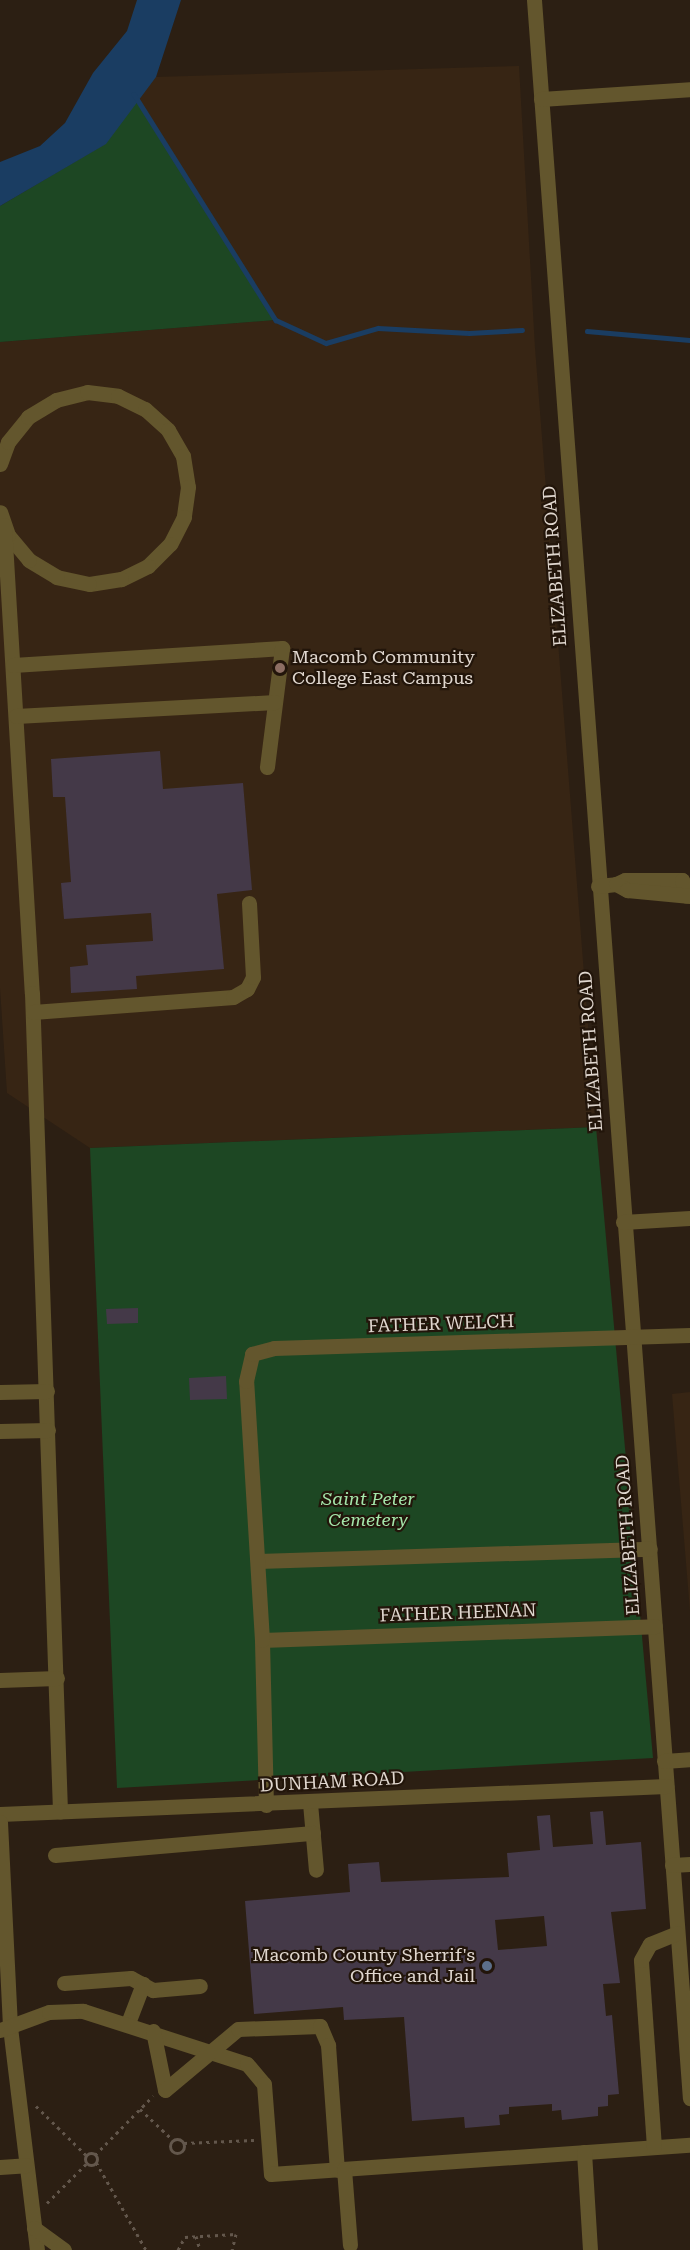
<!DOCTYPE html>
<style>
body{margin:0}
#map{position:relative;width:690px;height:2250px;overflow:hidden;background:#2c1f13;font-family:"Roboto Serif",serif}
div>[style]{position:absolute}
.built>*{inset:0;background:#372514}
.green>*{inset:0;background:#1d4723}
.water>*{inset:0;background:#1a3d62}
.stream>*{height:4.5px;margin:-2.25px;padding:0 2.25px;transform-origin:2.25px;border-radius:2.25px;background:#1a3d62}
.building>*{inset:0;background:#443948}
.path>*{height:3px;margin-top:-1.5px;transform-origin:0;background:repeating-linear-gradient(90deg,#63574c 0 3px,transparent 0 7.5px)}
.path>.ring{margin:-1.5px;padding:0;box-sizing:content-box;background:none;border:3px solid #63574c;border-radius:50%}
.minor>*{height:15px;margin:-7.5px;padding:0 7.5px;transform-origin:7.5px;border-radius:7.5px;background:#63562d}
.dots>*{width:16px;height:16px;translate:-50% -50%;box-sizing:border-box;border:3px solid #22150a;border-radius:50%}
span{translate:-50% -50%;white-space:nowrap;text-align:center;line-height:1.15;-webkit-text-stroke:4.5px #22150a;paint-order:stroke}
.street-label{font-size:18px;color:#e0d7cf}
.poi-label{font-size:18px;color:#e0d7cf}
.left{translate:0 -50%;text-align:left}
.right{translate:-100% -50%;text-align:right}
.park-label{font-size:18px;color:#a5e7ab;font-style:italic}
</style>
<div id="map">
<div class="built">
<div style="clip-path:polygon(519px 66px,535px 348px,596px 1127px,90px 1148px,7px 1093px,0 988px,0 342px,276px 320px,137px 99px,156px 77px)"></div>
<div style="clip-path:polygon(690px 1392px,690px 1611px,672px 1394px)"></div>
</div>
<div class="green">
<div style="clip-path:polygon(137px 99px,276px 320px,0 342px,0 206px,105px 144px)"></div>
<div style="clip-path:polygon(596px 1127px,653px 1758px,117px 1788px,90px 1148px)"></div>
</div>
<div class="water">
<div style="clip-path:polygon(137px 0,181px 0,156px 77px,106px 144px,0 206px,0 162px,40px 146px,65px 123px,93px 73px,127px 31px)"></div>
</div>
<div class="stream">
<div style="left:134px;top:94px;width:267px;rotate:57.9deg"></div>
<div style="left:276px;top:320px;width:55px;rotate:24.7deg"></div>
<div style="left:326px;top:343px;width:54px;rotate:-16.1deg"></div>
<div style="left:378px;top:328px;width:91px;rotate:3.1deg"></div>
<div style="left:469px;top:333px;width:53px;rotate:-3.2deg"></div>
<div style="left:587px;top:331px;width:103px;rotate:5deg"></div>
</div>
<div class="building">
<div style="clip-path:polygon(160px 751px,163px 789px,243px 783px,252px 890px,217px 894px,224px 969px,136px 976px,137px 989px,71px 993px,70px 967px,88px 965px,86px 945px,153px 941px,151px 913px,64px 919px,61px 883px,71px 882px,65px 797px,53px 797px,51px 759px)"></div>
<div style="clip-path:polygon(138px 1308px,138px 1323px,107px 1324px,106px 1309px)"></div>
<div style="clip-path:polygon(226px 1376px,227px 1399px,190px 1400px,189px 1378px)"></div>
<div style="clip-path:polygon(evenodd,603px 1811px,606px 1845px,641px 1842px,646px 1909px,611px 1912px,620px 1983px,603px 1984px,606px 2016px,612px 2015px,619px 2094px,608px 2095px,608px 2106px,598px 2107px,598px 2116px,562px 2120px,561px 2110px,552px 2111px,552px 2104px,509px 2107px,509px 2114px,499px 2115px,500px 2125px,465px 2128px,464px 2117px,412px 2121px,404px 2017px,344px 2020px,343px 2007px,254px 2014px,245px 1901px,350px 1892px,348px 1864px,379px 1862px,381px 1882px,509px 1877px,507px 1853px,540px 1850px,537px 1816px,550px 1815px,553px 1847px,593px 1844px,590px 1812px,603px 1811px,544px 1916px,547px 1946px,498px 1950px,495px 1920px,544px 1916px)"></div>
</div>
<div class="path">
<div style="left:36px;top:2106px;width:70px;rotate:44.4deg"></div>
<div style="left:140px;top:2109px;width:45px;rotate:43.2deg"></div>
<div class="ring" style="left:170px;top:2139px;width:11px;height:11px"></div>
<div style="left:184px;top:2143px;width:70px;rotate:-2.5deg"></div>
<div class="ring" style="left:85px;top:2153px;width:9px;height:9px"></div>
<div style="left:95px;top:2155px;width:83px;rotate:-45.5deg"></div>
<div style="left:96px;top:2162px;width:101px;rotate:60.4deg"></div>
<div style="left:47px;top:2203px;width:57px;rotate:-45deg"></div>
<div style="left:196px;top:2236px;width:15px;rotate:74deg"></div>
<div style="left:178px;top:2250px;width:15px;rotate:-62deg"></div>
<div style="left:185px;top:2237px;width:51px;rotate:-3.4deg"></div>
<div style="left:236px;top:2234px;width:16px;rotate:104deg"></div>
</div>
<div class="minor">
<div style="left:534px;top:0;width:2104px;rotate:85.75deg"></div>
<div style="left:541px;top:99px;width:149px;rotate:-3.8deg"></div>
<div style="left:0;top:464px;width:23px;rotate:-70deg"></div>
<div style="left:8px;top:442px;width:32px;rotate:-51deg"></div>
<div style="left:28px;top:417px;width:33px;rotate:-31deg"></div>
<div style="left:56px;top:400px;width:32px;rotate:-14deg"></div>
<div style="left:87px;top:392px;width:31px;rotate:7deg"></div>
<div style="left:118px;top:396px;width:30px;rotate:26deg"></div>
<div style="left:145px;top:409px;width:31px;rotate:42deg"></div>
<div style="left:168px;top:430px;width:30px;rotate:60deg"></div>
<div style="left:183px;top:456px;width:31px;rotate:81deg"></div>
<div style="left:188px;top:487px;width:30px;rotate:98deg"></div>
<div style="left:184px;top:517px;width:30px;rotate:117deg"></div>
<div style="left:170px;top:544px;width:31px;rotate:135deg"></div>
<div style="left:148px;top:566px;width:30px;rotate:154deg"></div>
<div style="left:121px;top:579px;width:32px;rotate:171deg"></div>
<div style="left:89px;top:584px;width:33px;rotate:-168deg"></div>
<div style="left:57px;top:577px;width:33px;rotate:-149deg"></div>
<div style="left:29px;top:560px;width:33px;rotate:-130deg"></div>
<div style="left:8px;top:535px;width:24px;rotate:-109deg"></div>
<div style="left:4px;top:525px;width:469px;rotate:86.6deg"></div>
<div style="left:32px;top:993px;width:819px;rotate:88.04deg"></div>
<div style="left:13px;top:665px;width:270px;rotate:-3.6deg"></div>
<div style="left:282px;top:648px;width:120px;rotate:97.2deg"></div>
<div style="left:16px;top:716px;width:259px;rotate:-3.1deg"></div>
<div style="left:616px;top:884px;width:10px;rotate:-24deg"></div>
<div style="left:625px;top:880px;width:57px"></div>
<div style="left:682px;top:880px;width:16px;rotate:76deg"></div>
<div style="left:598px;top:886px;width:18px;rotate:-6deg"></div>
<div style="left:616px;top:884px;width:13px;rotate:29deg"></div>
<div style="left:627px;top:890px;width:63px;rotate:5.4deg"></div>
<div style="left:33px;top:1012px;width:201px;rotate:-4.3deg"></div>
<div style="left:233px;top:997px;width:16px;rotate:-30deg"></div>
<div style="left:247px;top:989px;width:13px;rotate:-63deg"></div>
<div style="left:253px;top:977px;width:74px;rotate:-93.1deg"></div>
<div style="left:623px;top:1222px;width:67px;rotate:-3.4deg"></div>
<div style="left:0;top:1392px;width:47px;rotate:-1.2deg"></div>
<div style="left:0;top:1431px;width:48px;rotate:-1.2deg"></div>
<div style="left:258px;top:1561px;width:392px;rotate:-1.8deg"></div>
<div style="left:262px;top:1640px;width:393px;rotate:-2deg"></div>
<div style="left:0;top:1680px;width:57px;rotate:-2deg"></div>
<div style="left:664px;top:1761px;width:26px;rotate:-4deg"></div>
<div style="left:310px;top:1803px;width:67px;rotate:84.9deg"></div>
<div style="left:266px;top:1805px;width:165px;rotate:-91.4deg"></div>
<div style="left:262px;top:1640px;width:259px;rotate:-93.5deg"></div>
<div style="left:246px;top:1381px;width:28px;rotate:-77deg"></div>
<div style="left:252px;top:1354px;width:23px;rotate:-15deg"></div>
<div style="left:274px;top:1348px;width:416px;rotate:-1.8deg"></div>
<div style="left:0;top:1814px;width:667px;rotate:-2.41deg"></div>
<div style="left:0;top:1822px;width:205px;rotate:87.2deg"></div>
<div style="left:10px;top:2027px;width:225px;rotate:83.1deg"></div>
<div style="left:55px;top:1855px;width:259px;rotate:-4.9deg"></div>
<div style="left:672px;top:1865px;width:18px;rotate:-3deg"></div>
<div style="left:64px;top:1983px;width:67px;rotate:-4.3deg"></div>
<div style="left:131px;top:1978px;width:25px;rotate:29deg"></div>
<div style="left:153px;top:1990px;width:47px;rotate:-4.9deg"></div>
<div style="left:128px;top:2023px;width:42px;rotate:-69deg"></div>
<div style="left:0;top:2030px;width:52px;rotate:-20.2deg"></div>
<div style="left:49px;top:2012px;width:34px;rotate:-2deg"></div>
<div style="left:83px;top:2011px;width:172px;rotate:17.9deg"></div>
<div style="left:247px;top:2064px;width:26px;rotate:50deg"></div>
<div style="left:264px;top:2084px;width:90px;rotate:85.6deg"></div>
<div style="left:271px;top:2174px;width:420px;rotate:-4deg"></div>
<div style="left:153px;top:2031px;width:60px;rotate:78.5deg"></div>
<div style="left:165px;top:2090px;width:95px;rotate:-39.9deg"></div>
<div style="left:238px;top:2029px;width:82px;rotate:-2.1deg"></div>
<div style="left:320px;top:2026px;width:21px;rotate:67deg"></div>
<div style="left:328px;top:2045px;width:125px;rotate:85.9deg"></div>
<div style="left:654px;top:2147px;width:187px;rotate:-94deg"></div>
<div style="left:641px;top:1960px;width:18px;rotate:-61deg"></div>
<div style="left:650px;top:1944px;width:29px;rotate:-22deg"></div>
<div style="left:584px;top:2152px;width:98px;rotate:86.5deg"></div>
<div style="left:0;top:2167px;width:26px;rotate:-4deg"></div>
<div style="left:344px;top:2169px;width:76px;rotate:85.5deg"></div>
<div style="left:34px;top:2228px;width:37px;rotate:36deg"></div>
</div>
<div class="dots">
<div style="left:280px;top:668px;background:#8d6e63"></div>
<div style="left:487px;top:1966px;background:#5c6f8a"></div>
</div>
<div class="street-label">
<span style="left:555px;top:566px;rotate:-94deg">ELIZABETH ROAD</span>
<span style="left:591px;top:1051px;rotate:-94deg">ELIZABETH ROAD</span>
<span style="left:441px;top:1324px;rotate:-2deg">FATHER WELCH</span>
<span style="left:628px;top:1535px;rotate:-94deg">ELIZABETH ROAD</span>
<span style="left:458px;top:1613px;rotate:-2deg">FATHER HEENAN</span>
<span style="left:332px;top:1782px;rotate:-3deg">DUNHAM ROAD</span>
</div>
<div class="poi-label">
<span class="left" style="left:292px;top:668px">Macomb Community<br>College East Campus</span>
<span class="right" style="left:475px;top:1966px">Macomb County Sherrif's<br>Office and Jail</span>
</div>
<div class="park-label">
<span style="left:368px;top:1510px">Saint Peter<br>Cemetery</span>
</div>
</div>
